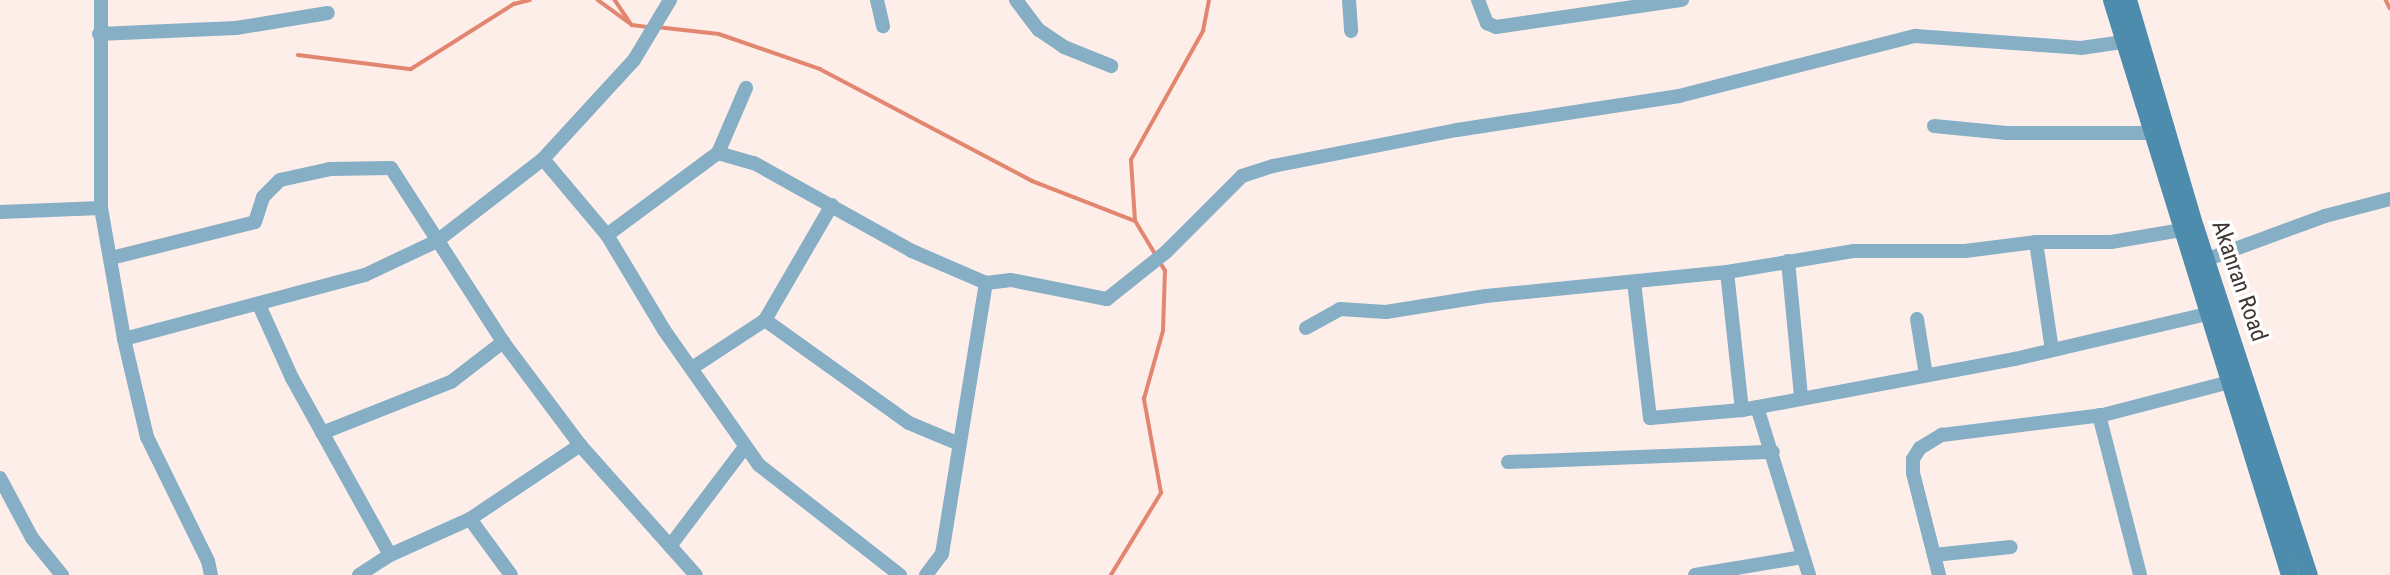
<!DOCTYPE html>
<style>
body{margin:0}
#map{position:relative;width:2390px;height:575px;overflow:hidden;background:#fdeeea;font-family:"Roboto Condensed",sans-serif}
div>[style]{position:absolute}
.stream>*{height:3.5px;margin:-1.75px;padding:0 1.75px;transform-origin:1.75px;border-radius:1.75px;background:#e3866f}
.street>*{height:14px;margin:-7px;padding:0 7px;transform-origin:7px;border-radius:7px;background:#86aec4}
.secondary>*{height:18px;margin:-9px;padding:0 9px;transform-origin:9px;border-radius:9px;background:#4d8cad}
span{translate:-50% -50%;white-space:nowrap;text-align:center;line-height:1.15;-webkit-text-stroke:7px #fff;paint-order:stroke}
.street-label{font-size:23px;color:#3f3633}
</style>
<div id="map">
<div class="stream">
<div style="left:598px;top:0;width:39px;rotate:36deg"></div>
<div style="left:615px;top:0;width:30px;rotate:56deg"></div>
<div style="left:632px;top:25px;width:17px;rotate:7deg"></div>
<div style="left:2386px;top:0;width:9px;rotate:63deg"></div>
<div style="left:657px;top:27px;width:62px;rotate:6.4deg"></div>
<div style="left:719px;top:34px;width:107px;rotate:19.1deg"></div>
<div style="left:820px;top:69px;width:240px;rotate:27.8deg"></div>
<div style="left:1032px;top:181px;width:110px;rotate:21.2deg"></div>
<div style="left:298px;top:55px;width:114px;rotate:7.1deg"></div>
<div style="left:411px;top:69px;width:122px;rotate:-32.3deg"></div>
<div style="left:514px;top:4px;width:16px;rotate:-14deg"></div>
<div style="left:1156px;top:256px;width:41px;rotate:-121deg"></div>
<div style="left:1135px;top:221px;width:61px;rotate:-93.8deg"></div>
<div style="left:1131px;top:160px;width:148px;rotate:-60.8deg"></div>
<div style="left:1203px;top:31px;width:32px;rotate:-79deg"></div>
<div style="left:1111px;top:575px;width:96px;rotate:-58.6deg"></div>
<div style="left:1161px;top:493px;width:96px;rotate:-100.3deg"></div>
<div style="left:1144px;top:399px;width:71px;rotate:-74.4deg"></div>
<div style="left:1163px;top:331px;width:60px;rotate:-88.1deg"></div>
<div style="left:1165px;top:271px;width:9px;rotate:-122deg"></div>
</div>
<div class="street">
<div style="left:101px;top:0;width:208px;rotate:90deg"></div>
<div style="left:101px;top:208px;width:133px;rotate:80deg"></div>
<div style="left:124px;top:339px;width:101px;rotate:76.8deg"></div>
<div style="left:147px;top:437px;width:138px;rotate:63.8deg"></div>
<div style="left:208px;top:561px;width:14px;rotate:78deg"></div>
<div style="left:877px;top:0;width:27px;rotate:77deg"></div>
<div style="left:1016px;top:0;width:38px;rotate:53deg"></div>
<div style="left:1039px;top:30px;width:30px;rotate:34deg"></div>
<div style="left:1064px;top:47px;width:51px;rotate:22deg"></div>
<div style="left:1349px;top:0;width:31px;rotate:86deg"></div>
<div style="left:1478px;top:0;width:25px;rotate:69deg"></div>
<div style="left:1487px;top:23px;width:10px;rotate:24deg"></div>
<div style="left:1496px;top:27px;width:188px;rotate:-8.3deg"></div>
<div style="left:99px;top:34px;width:137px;rotate:-2.5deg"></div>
<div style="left:236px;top:28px;width:93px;rotate:-9.3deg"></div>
<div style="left:1934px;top:126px;width:73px;rotate:5.5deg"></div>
<div style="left:2007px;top:133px;width:144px"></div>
<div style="left:718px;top:153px;width:37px;rotate:16deg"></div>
<div style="left:754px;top:163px;width:181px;rotate:29.1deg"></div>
<div style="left:912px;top:251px;width:81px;rotate:23.4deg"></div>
<div style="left:986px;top:283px;width:25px;rotate:-7deg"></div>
<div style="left:1011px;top:280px;width:98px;rotate:11.2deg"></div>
<div style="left:1107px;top:299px;width:75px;rotate:-38.5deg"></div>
<div style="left:1166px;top:252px;width:107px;rotate:-45deg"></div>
<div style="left:1242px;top:176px;width:33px;rotate:-18deg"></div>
<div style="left:1273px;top:166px;width:187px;rotate:-11.1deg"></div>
<div style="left:1457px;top:130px;width:225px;rotate:-8.7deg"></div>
<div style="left:1679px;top:96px;width:244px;rotate:-14.3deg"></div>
<div style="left:1915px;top:36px;width:166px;rotate:4.1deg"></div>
<div style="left:2081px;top:48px;width:41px;rotate:-8.3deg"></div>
<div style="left:543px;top:159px;width:99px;rotate:49.9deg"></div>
<div style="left:607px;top:235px;width:111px;rotate:59deg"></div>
<div style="left:664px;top:330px;width:165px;rotate:54.9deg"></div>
<div style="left:759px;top:465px;width:179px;rotate:38deg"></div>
<div style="left:0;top:212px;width:101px;rotate:-2.3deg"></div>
<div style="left:607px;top:235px;width:138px;rotate:-36.5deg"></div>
<div style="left:718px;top:153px;width:71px;rotate:-66.7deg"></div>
<div style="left:2036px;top:242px;width:109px;rotate:81.6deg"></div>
<div style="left:111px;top:258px;width:148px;rotate:-14deg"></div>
<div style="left:255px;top:222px;width:26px;rotate:-72deg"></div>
<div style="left:263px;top:197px;width:24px;rotate:-45deg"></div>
<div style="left:280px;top:180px;width:51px;rotate:-12.4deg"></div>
<div style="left:330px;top:169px;width:61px;rotate:-0.9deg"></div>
<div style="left:391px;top:168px;width:207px;rotate:57.2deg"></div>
<div style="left:503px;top:342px;width:129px;rotate:53.2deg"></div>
<div style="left:580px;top:445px;width:174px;rotate:48.3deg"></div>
<div style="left:2208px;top:259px;width:125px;rotate:-20.2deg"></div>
<div style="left:2325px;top:216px;width:67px;rotate:-14.7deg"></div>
<div style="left:1788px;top:261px;width:137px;rotate:84.5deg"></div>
<div style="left:1727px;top:272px;width:139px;rotate:83.8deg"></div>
<div style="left:1634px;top:282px;width:137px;rotate:83.3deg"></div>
<div style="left:1650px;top:418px;width:92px;rotate:-5deg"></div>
<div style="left:1742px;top:410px;width:278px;rotate:-10.6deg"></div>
<div style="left:2015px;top:359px;width:197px;rotate:-13.2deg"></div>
<div style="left:259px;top:305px;width:80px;rotate:65.7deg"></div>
<div style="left:292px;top:378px;width:202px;rotate:61deg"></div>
<div style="left:1917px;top:319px;width:57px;rotate:80.9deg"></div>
<div style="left:765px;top:320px;width:177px;rotate:35.6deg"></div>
<div style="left:909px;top:423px;width:52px;rotate:22.6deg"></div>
<div style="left:1306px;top:328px;width:39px;rotate:-29deg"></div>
<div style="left:1340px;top:309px;width:46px;rotate:3.7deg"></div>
<div style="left:1386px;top:312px;width:101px;rotate:-9.1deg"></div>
<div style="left:1486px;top:296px;width:242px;rotate:-5.7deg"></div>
<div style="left:1727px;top:272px;width:129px;rotate:-9.4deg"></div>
<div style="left:1854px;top:251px;width:111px"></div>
<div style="left:1965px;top:251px;width:72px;rotate:-7.2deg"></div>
<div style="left:2036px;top:242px;width:75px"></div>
<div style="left:2111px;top:242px;width:71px;rotate:-9.7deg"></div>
<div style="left:124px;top:339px;width:249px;rotate:-14.9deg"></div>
<div style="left:365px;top:275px;width:80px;rotate:-25.3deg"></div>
<div style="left:437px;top:241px;width:134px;rotate:-37.7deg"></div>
<div style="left:543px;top:159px;width:134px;rotate:-47.4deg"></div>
<div style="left:634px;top:60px;width:70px;rotate:-59deg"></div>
<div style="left:692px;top:368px;width:87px;rotate:-33.3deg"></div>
<div style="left:765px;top:320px;width:133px;rotate:-59.8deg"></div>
<div style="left:1757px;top:407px;width:176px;rotate:72.8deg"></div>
<div style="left:2099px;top:415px;width:165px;rotate:75.6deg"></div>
<div style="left:322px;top:433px;width:139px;rotate:-21.6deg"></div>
<div style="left:451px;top:382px;width:66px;rotate:-37.6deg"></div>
<div style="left:1508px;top:462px;width:265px;rotate:-2.2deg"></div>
<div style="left:0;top:478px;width:68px;rotate:61.9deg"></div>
<div style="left:32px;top:538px;width:48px;rotate:51deg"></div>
<div style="left:470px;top:519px;width:69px;rotate:53.8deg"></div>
<div style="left:670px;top:546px;width:124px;rotate:-52.9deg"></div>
<div style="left:1934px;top:555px;width:77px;rotate:-5.9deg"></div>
<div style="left:359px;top:575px;width:37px;rotate:-33deg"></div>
<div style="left:390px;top:555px;width:88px;rotate:-24.2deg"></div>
<div style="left:470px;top:519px;width:133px;rotate:-33.9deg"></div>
<div style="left:926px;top:575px;width:26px;rotate:-53deg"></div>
<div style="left:942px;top:554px;width:275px;rotate:-80.8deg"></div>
<div style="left:1695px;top:575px;width:109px;rotate:-9.5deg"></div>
<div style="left:1939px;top:575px;width:105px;rotate:-104.3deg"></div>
<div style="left:1913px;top:473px;width:14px;rotate:-90deg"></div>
<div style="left:1913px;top:459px;width:13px;rotate:-58deg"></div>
<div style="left:1920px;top:448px;width:26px;rotate:-31deg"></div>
<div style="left:1942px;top:435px;width:162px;rotate:-7.1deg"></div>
<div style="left:2103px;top:415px;width:131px;rotate:-14.6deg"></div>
</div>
<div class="secondary">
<div style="left:2112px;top:0;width:602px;rotate:72.8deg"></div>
<div style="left:2128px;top:0;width:237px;rotate:73.6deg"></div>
<div style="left:2195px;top:227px;width:366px;rotate:71.9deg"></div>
</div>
<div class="street-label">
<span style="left:2239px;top:281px;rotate:71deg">Akanran Road</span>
</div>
</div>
